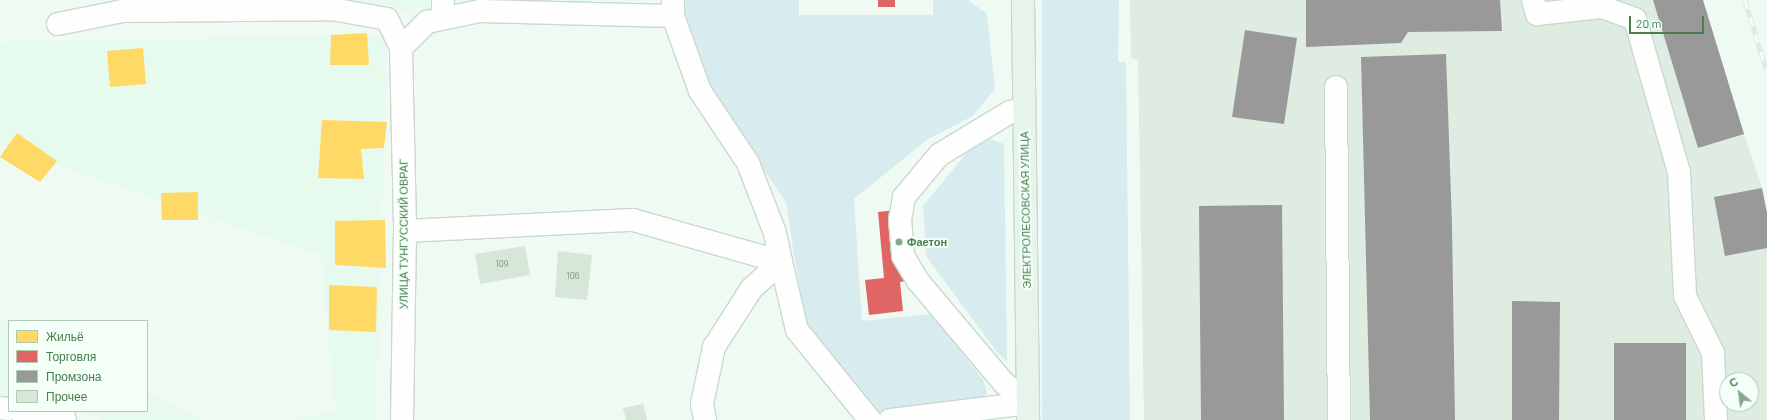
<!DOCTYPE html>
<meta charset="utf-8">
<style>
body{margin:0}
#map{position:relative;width:1767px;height:420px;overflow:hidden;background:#effaf3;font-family:Barlow,sans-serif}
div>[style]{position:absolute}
.residential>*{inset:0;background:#e6fbed}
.industrial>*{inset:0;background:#deece1}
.green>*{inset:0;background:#d8ecf0}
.homes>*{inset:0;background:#ffd966}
.shops>*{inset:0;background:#e06666}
.industry>*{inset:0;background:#999}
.building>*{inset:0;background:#d6e7d9}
.roads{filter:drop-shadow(1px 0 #cad8cd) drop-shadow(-1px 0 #cad8cd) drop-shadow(0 1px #cad8cd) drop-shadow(0 -1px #cad8cd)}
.minor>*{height:22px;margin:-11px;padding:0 11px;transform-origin:11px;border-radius:11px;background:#fdfefd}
.major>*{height:22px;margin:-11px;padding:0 11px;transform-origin:11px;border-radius:11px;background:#e6f4ec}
.rail>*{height:4.5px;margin-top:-2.25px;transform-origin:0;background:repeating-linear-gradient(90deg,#f3fff7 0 9px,#e6e6e3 0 18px);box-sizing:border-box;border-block:1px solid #e6e6e3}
.dots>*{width:11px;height:11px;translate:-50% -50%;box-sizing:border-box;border:2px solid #f3fff7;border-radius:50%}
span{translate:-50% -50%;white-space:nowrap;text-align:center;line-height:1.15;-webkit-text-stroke:4px #f3fff7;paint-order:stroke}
.number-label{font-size:9px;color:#6f9974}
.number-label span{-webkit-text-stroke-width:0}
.street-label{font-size:11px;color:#4a7d50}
.poi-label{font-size:11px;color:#4a7d50;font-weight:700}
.left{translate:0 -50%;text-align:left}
.legend{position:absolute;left:8px;top:320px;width:140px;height:92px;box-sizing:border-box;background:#f3fff7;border:1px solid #afcbb4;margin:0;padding:5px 7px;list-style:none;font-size:12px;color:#4a7d50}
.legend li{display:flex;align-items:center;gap:8px;height:20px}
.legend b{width:20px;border:1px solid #afcbb4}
.north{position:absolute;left:1719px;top:372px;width:40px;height:40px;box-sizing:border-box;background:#f3fff7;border:1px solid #afcbb4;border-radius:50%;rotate:331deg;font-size:11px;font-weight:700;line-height:16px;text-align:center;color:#4a7d50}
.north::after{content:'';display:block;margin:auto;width:14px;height:18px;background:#84a989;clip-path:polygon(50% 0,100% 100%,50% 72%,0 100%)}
.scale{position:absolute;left:1629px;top:16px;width:75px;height:18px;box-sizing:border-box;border:2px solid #4a7d50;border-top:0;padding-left:5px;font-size:12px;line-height:14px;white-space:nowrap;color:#4a7d50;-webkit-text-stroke:3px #f3fff7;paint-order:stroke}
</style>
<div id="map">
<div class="residential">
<div style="clip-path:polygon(219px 0,611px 0,219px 19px)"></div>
<div style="clip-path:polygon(387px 35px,376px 420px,297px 420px,335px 410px,321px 255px,0 146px,0 42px)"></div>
<div style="clip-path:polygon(0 318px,9px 323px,9px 399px,0 397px)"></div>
<div style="clip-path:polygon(147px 393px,201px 420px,101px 420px,101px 417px,68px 411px,147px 411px)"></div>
</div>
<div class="industrial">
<div style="clip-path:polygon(evenodd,1130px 0,1703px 0,1744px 134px,1762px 188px,1767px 213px,1767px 420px,1144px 420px,1138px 60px,1131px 58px,1130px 0,1727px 380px,1751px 380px,1751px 404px,1727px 404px,1727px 380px)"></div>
</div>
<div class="green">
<div style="clip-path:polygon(683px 0,799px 0,799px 15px,933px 15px,933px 0,968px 0,987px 14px,995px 89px,973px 116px,928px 139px,854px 199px,862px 321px,932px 314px,984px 381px,987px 394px,980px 401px,872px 412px,807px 325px,796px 268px,786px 202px,706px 86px,683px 14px)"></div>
<div style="clip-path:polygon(1042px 0,1119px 0,1118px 62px,1126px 62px,1130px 420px,1042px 420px)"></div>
<div style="clip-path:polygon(990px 139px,1004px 144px,1007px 362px,997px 352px,926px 256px,923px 206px,969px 150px)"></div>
</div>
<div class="homes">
<div style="clip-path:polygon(367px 33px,369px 65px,330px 65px,331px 35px)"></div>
<div style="clip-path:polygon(143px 48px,146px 84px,110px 87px,107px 51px)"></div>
<div style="clip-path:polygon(322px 120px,387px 122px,384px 148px,361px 149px,364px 179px,318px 178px)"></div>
<div style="clip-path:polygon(17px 133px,57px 161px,40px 182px,0 157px)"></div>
<div style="clip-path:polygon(198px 192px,198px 220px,162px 220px,161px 193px)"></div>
<div style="clip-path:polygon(385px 220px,386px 268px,335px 265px,335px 221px)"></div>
<div style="clip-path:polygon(329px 285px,377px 287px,376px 332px,329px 330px)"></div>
</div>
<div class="shops">
<div style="clip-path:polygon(878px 0,895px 0,895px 7px,878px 7px)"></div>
<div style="clip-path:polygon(906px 209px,913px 280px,900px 282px,903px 311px,869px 315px,865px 280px,884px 278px,878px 212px)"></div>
</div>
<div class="industry">
<div style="clip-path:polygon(1306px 0,1500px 0,1502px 31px,1408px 32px,1401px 43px,1306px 47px)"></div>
<div style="clip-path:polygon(1653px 0,1703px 0,1744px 134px,1698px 148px)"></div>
<div style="clip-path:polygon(1245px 30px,1297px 38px,1284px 124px,1232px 117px)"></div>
<div style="clip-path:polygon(1446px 54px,1452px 225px,1455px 420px,1370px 420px,1361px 57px)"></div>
<div style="clip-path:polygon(1762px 188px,1767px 213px,1767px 248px,1725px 256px,1714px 197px)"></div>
<div style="clip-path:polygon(1282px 205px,1284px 420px,1201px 420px,1199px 206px)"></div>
<div style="clip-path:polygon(1512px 301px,1560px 302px,1559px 420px,1512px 420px)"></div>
<div style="clip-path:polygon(1614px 343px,1686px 343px,1686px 420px,1614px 420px)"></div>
</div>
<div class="building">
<div style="clip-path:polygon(525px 246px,530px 275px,480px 284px,475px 254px)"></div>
<div style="clip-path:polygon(558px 251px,592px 255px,587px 300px,555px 297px)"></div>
<div style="clip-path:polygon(643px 404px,647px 420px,626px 420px,623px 408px)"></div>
</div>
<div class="roads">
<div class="minor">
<div style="left:673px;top:0;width:16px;rotate:90deg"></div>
<div style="left:673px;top:16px;width:80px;rotate:70.2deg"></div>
<div style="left:700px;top:91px;width:87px;rotate:56.3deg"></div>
<div style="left:748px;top:163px;width:75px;rotate:68.9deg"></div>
<div style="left:775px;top:233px;width:30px;rotate:78deg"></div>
<div style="left:781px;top:262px;width:39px;rotate:138deg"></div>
<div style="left:752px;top:288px;width:70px;rotate:122.8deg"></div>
<div style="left:714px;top:347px;width:58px;rotate:101.9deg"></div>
<div style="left:702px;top:404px;width:16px;rotate:79deg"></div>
<div style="left:1533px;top:0;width:15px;rotate:74deg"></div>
<div style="left:1537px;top:14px;width:65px;rotate:-6.1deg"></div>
<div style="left:1602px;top:7px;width:35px;rotate:20deg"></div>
<div style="left:1635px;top:19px;width:159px;rotate:74deg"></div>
<div style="left:1679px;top:172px;width:124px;rotate:87.2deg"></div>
<div style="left:1685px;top:296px;width:64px;rotate:63.8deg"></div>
<div style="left:1713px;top:353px;width:67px;rotate:87.4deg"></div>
<div style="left:443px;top:18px;width:18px;rotate:-90deg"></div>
<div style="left:58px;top:24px;width:66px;rotate:-11.3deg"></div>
<div style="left:123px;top:11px;width:209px;rotate:-0.5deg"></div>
<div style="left:332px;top:9px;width:56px;rotate:10.3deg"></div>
<div style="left:387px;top:19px;width:32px;rotate:64deg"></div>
<div style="left:401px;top:48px;width:37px;rotate:-45deg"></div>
<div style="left:427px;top:22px;width:54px;rotate:-11.7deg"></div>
<div style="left:480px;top:11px;width:193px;rotate:1.5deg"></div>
<div style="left:401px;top:48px;width:183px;rotate:88.7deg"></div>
<div style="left:405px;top:231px;width:189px;rotate:90.9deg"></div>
<div style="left:1336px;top:87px;width:333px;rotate:89.5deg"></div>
<div style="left:1024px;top:109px;width:14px;rotate:168deg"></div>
<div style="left:1010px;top:112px;width:83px;rotate:148.8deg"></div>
<div style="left:939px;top:155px;width:55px;rotate:129.8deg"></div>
<div style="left:904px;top:197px;width:23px;rotate:100deg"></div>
<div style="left:900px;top:220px;width:36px;rotate:85deg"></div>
<div style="left:903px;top:256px;width:29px;rotate:59deg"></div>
<div style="left:918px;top:281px;width:133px;rotate:49.9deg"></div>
<div style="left:1004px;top:383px;width:31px;rotate:40deg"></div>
<div style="left:405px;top:231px;width:228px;rotate:-2.8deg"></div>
<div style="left:633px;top:220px;width:154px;rotate:15.8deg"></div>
<div style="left:781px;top:262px;width:70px;rotate:76.8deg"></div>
<div style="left:797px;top:330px;width:116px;rotate:51deg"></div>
<div style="left:0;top:408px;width:9px;rotate:6deg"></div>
<div style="left:20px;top:411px;width:44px;rotate:7.8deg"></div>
<div style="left:64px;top:417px;width:3px;rotate:72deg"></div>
<div style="left:890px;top:420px;width:139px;rotate:-7deg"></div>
</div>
<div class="major">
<div style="left:1023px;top:0;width:420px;rotate:89.3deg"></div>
</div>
</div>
<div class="rail">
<div style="left:1745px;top:0;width:74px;rotate:72.8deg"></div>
</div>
<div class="dots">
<div style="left:899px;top:242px;background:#84a989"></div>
</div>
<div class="number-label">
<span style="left:502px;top:264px">109</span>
<span style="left:573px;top:276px">106</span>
</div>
<div class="street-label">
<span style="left:1026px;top:210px;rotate:-91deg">ЭЛЕКТРОЛЕСОВСКАЯ УЛИЦА</span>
<span style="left:404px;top:234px;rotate:-90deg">УЛИЦА ТУНГУССКИЙ ОВРАГ</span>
</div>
<div class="poi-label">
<span class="left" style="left:907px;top:242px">Фаетон</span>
</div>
<ul class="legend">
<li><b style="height:11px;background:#ffd966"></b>Жильё</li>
<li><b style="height:11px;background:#e06666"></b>Торговля</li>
<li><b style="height:11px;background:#999"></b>Промзона</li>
<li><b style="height:11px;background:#d6e7d9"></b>Прочее</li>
</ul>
<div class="north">С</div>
<div class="scale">20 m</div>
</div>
